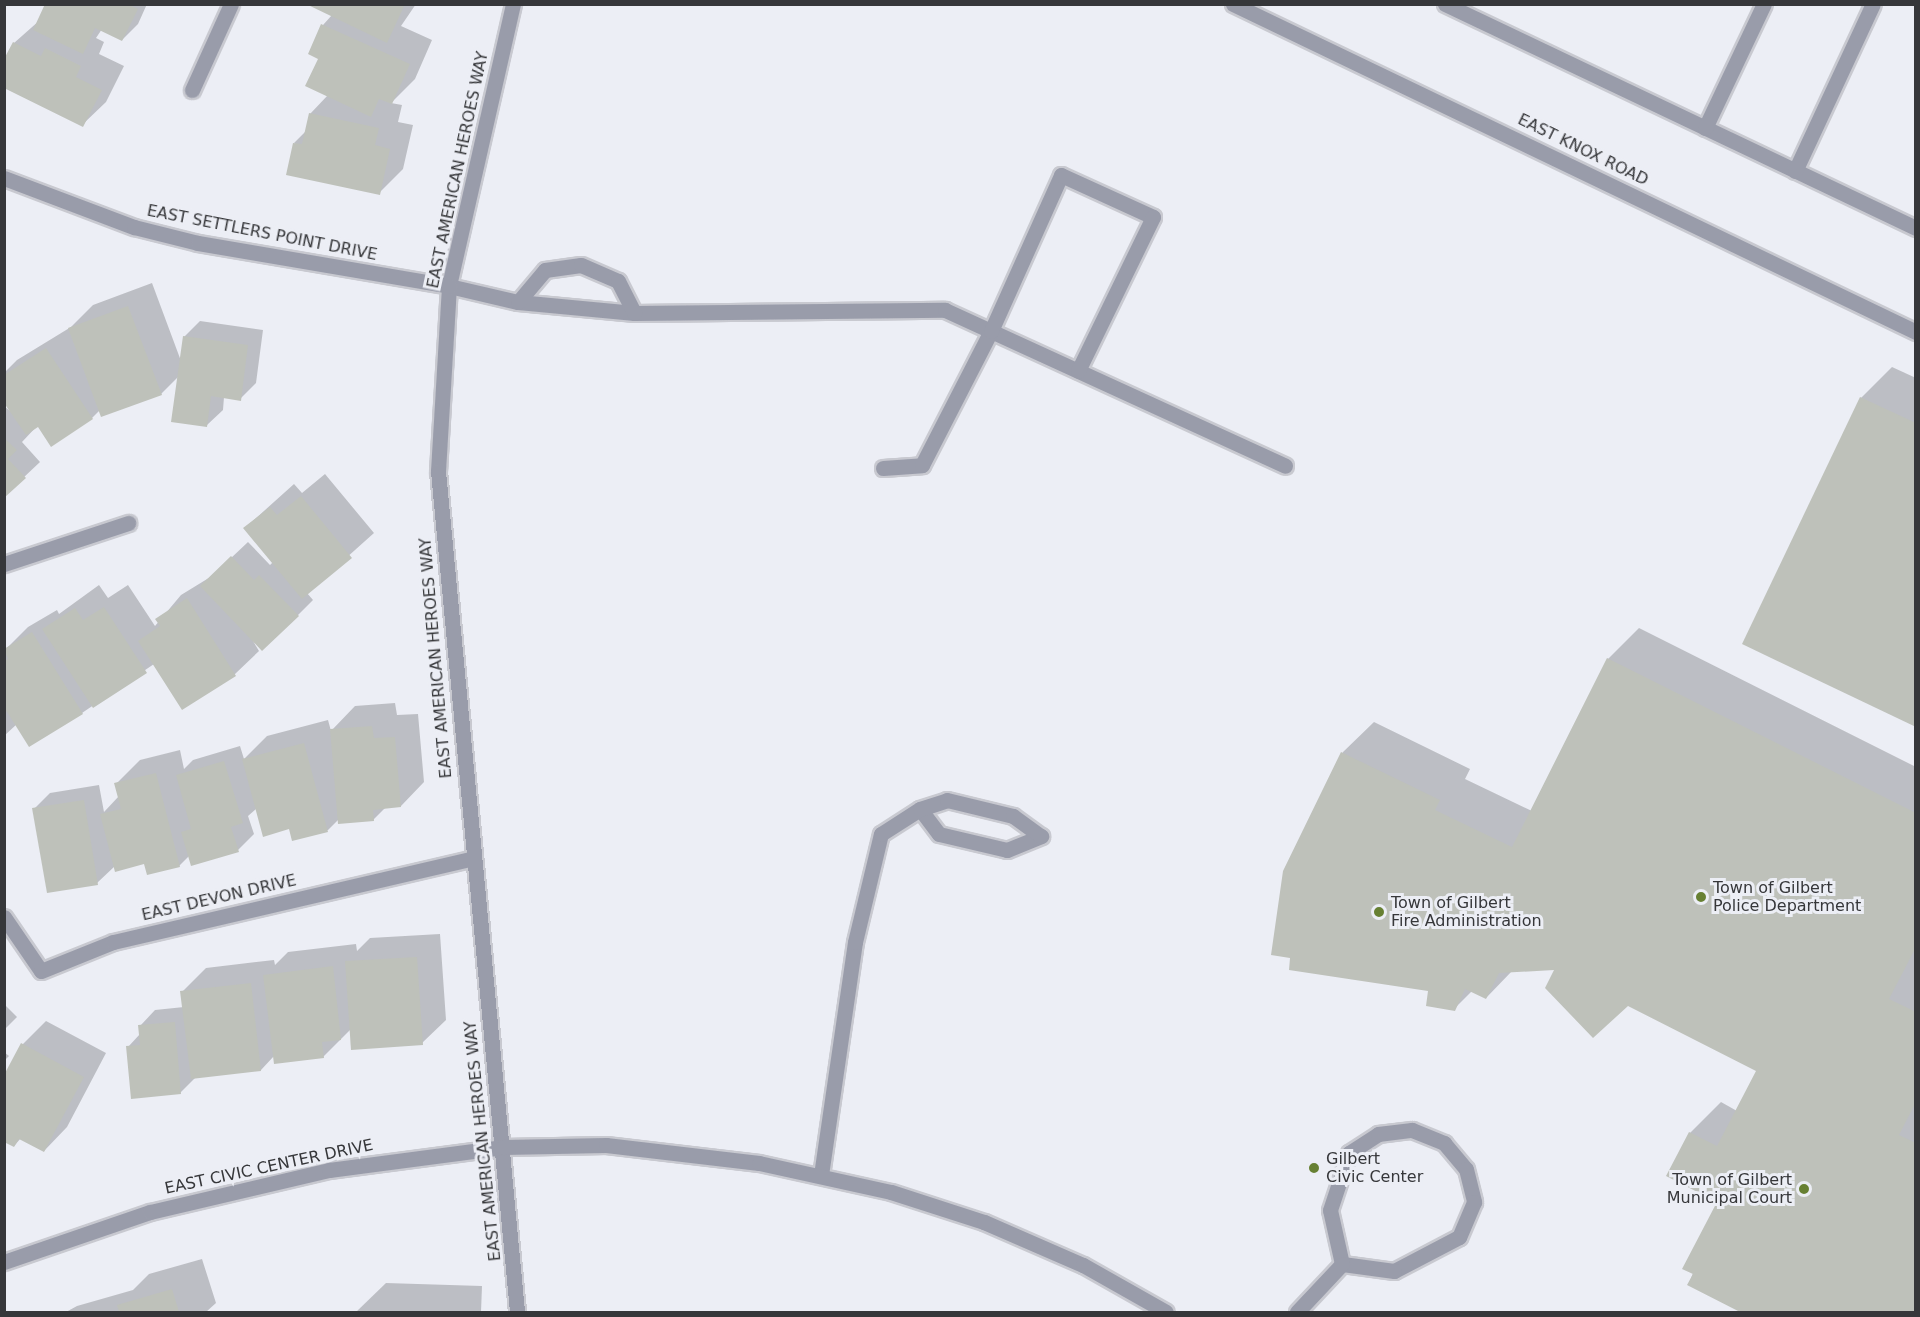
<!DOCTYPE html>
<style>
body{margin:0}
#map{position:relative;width:1920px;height:1317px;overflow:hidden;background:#eceef5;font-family:"DejaVu Sans",sans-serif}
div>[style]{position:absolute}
.shadow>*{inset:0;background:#0003}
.building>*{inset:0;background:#bec1ba}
.roads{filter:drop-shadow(2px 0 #c8c9d0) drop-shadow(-2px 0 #c8c9d0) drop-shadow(0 2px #c8c9d0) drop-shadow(0 -2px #c8c9d0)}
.service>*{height:15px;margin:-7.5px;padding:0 7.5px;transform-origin:7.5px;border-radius:7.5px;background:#999caa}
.minor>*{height:15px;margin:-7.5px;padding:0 7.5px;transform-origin:7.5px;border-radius:7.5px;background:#999caa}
.tertiary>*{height:15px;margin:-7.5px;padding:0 7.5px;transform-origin:7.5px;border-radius:7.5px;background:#999caa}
.dots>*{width:16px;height:16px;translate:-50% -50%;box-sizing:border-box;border:3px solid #eceef5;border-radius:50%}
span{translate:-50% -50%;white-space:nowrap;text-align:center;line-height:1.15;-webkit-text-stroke:6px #eceef5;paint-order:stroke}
.street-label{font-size:16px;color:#36373a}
.poi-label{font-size:16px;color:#36373a}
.left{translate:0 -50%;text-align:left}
.right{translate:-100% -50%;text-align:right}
.frame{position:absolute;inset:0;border:6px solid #36373a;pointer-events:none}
</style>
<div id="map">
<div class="shadow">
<div style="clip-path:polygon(47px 4px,147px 4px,138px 24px,122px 40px,102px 29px,96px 38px,104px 42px,99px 54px,124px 66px,106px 102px,82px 125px,14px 43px,40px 20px)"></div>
<div style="clip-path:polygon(310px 4px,416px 4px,401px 26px,432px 40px,415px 79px,391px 103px,402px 105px,398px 122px,413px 125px,403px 169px,379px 193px,294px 143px,306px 131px,310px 114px,328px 95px,323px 25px,332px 15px)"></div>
<div style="clip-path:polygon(152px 283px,181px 361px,184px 337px,200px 321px,263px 330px,256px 383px,240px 399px,224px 397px,223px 410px,207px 425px,179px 376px,161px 394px,100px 410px,92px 418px,38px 425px,22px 442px,40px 462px,4px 496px,4px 406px,10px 411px,4px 400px,4px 373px,17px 360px,71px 327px,93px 305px)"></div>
<div style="clip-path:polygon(1892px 367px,1916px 378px,1916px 726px,1861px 398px)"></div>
<div style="clip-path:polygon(325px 474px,374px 533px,307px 593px,313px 600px,298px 615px,253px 641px,259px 651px,235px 674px,182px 708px,154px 664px,82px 713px,17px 724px,4px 736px,5px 650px,28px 627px,57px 610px,59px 614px,99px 585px,108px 598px,128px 585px,155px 626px,181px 595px,212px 576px,248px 542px,270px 565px,273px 562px,245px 528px,294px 484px,302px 493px)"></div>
<div style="clip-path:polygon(1639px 628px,1916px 767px,1916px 1312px,1744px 1312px,1689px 1284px,1719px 1201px,1690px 1133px,1721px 1102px,1737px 1111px,1758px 1070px,1556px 969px,1513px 970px,1486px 998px,1472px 991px,1454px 1009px,1430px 990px,1292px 956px,1285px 871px,1343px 752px,1374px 722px,1470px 769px,1465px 779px,1532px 811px,1608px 659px)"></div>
<div style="clip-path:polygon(395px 703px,397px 715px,418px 714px,424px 782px,401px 806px,386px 807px,373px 820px,339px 819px,328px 830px,293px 840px,290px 828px,257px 808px,248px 816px,254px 834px,238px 850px,189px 856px,179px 866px,145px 862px,115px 866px,97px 883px,34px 809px,50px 793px,99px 785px,104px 812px,119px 796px,116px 784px,140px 760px,180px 750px,184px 769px,193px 760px,240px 746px,244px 759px,267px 736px,328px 720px,331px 731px,355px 706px)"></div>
<div style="clip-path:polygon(440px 934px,446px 1020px,422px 1043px,351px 1029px,323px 1057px,274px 1056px,261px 1070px,196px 1077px,180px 1093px,128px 1047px,140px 1034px,140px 1026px,155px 1010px,184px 1007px,182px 992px,206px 968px,274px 960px,275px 965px,288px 952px,356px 944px,357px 951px,370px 938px)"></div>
<div style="clip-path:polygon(4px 1004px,17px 1017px,4px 1030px)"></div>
<div style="clip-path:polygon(46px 1021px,106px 1053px,67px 1127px,44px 1151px,21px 1138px,14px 1146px,23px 1044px)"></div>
<div style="clip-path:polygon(4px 1052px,9px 1056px,4px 1061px)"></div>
<div style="clip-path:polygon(202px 1259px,216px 1303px,206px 1312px,66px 1312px,77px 1306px,133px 1290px,149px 1274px)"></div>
<div style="clip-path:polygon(386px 1283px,482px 1286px,481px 1312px,356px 1312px)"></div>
</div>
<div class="building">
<div style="clip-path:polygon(45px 4px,128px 4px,138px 9px,122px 41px,95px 28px,83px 54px,33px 30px)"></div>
<div style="clip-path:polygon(306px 4px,405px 4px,387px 43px)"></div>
<div style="clip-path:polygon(321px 24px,410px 64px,392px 104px,379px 99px,371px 117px,305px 86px,318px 59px,308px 54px)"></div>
<div style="clip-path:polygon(13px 42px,41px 56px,45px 48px,81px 66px,76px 77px,102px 90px,83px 127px,4px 88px,4px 59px)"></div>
<div style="clip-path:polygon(309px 113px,379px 128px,375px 145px,390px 149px,380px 195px,286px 175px,293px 143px,302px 144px)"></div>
<div style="clip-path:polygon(128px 306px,162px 395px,101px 417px,68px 328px)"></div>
<div style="clip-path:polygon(183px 336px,248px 345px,241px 401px,211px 396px,207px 427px,171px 422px)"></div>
<div style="clip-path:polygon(46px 348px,93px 419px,51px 447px,38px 427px,26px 435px,4px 403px,4px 375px)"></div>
<div style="clip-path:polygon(1860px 397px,1916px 423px,1916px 727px,1742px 644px)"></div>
<div style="clip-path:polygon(4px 438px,17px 450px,8px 459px,26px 478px,4px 498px)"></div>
<div style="clip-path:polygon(301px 496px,352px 558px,302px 599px,243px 528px,270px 507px,277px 515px)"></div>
<div style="clip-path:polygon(231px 556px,254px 580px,259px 575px,299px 616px,262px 651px,200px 586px)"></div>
<div style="clip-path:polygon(187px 598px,236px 676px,182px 710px,138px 641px,160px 626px,155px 619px)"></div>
<div style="clip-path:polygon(104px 607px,147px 673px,93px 708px,42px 629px,75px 608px,83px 620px)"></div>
<div style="clip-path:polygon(32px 632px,83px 714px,29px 747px,4px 707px,4px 661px,8px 659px,4px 649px)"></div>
<div style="clip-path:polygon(1607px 658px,1916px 813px,1916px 947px,1889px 999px,1916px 1012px,1916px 1102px,1899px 1135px,1916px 1143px,1916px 1312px,1740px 1312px,1687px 1285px,1693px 1274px,1682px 1269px,1717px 1202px,1666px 1176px,1689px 1132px,1717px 1146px,1756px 1071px,1628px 1006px,1593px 1038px,1545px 988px,1554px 970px,1499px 973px,1486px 999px,1465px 989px,1455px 1011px,1426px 1006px,1428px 991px,1289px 970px,1290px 958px,1271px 955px,1283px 871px,1341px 752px,1440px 800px,1435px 810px,1512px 847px)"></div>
<div style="clip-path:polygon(372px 726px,374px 738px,395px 737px,401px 807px,373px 810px,374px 821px,338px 824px,330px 729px)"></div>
<div style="clip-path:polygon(304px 743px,328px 832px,292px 841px,289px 829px,263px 837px,242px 759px)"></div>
<div style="clip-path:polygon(224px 761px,243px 823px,231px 827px,239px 852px,191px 866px,181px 832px,191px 829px,176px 775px)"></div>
<div style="clip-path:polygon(156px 773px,180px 867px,147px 875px,144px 864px,115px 872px,100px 814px,121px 809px,114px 783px)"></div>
<div style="clip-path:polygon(84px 800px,98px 885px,47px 893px,32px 808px)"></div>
<div style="clip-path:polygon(417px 957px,423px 1045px,351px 1050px,345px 961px)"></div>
<div style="clip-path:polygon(333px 966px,341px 1040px,322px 1042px,324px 1058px,274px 1064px,263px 975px)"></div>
<div style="clip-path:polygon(251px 983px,261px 1071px,191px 1079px,180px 991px)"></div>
<div style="clip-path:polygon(175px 1022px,181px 1094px,131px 1099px,126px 1046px,140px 1045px,138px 1025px)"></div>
<div style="clip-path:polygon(21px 1043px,84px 1077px,44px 1152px,19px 1139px,14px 1147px,4px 1142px,4px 1075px)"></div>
<div style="clip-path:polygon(172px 1289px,179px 1312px,119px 1312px,117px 1305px)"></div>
</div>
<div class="roads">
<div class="service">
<div style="left:449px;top:286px;width:71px;rotate:13.1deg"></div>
<div style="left:518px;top:302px;width:117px;rotate:5.4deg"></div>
<div style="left:634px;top:313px;width:311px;rotate:-0.6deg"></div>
<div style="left:945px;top:310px;width:374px;rotate:24.6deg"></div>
<div style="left:518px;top:302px;width:42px;rotate:-49.8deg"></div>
<div style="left:545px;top:270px;width:36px;rotate:-8deg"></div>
<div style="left:581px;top:265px;width:40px;rotate:23.4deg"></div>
<div style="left:618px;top:281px;width:36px;rotate:63deg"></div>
<div style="left:883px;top:468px;width:39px;rotate:-4deg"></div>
<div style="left:922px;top:465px;width:151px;rotate:-62.8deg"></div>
<div style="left:991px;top:331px;width:171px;rotate:-65.8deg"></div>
<div style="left:1061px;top:175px;width:101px;rotate:24.5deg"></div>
<div style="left:1153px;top:217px;width:171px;rotate:116deg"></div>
<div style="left:920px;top:809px;width:31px;rotate:53deg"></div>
<div style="left:939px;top:834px;width:70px;rotate:13.2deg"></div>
<div style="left:1007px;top:850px;width:37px;rotate:-22deg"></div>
<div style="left:1412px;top:1130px;width:35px;rotate:22deg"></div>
<div style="left:1444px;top:1143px;width:34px;rotate:50deg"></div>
<div style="left:1466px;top:1169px;width:34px;rotate:76deg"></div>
<div style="left:1474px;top:1202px;width:38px;rotate:113deg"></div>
<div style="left:1459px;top:1237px;width:73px;rotate:152.4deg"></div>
<div style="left:1394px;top:1271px;width:52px;rotate:-172.3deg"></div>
<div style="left:1342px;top:1264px;width:55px;rotate:-102.5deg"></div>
<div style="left:1330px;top:1210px;width:60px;rotate:-71.6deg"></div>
<div style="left:1349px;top:1153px;width:35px;rotate:-33deg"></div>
<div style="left:1378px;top:1134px;width:34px;rotate:-7deg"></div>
<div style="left:821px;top:1175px;width:235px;rotate:-81.7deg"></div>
<div style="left:855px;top:942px;width:111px;rotate:-76.5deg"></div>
<div style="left:881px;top:834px;width:46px;rotate:-32.7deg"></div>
<div style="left:920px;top:809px;width:28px;rotate:-18deg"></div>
<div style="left:947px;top:800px;width:68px;rotate:13.6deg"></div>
<div style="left:1013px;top:816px;width:34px;rotate:36deg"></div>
<div style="left:1297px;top:1312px;width:66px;rotate:-46.8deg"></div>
</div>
<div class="minor">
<div style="left:1233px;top:4px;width:758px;rotate:25.65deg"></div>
<div style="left:1445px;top:4px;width:522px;rotate:25.44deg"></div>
<div style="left:192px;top:90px;width:94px;rotate:-65.6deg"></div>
<div style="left:1705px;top:128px;width:137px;rotate:-64.6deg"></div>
<div style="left:1795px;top:171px;width:184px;rotate:-65deg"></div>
<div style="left:4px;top:564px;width:131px;rotate:-18.3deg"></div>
<div style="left:4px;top:917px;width:65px;rotate:55.6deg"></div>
<div style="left:41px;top:971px;width:78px;rotate:-21.9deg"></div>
<div style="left:113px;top:942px;width:370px;rotate:-13.1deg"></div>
</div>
<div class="tertiary">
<div style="left:513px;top:4px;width:289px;rotate:102.8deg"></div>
<div style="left:449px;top:286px;width:185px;rotate:93.4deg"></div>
<div style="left:438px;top:471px;width:845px;rotate:84.63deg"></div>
<div style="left:4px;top:178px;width:139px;rotate:20.7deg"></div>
<div style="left:134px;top:227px;width:66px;rotate:14deg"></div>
<div style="left:198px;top:243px;width:255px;rotate:9.7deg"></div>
<div style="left:4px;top:1262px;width:154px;rotate:-18.9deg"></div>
<div style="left:150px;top:1212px;width:184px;rotate:-13.2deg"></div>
<div style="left:329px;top:1170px;width:176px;rotate:-7.5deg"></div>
<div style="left:503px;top:1147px;width:103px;rotate:-1.1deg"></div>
<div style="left:606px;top:1145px;width:154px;rotate:6.7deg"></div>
<div style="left:759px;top:1163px;width:135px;rotate:12.4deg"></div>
<div style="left:891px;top:1192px;width:98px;rotate:17.9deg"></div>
<div style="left:984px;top:1222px;width:108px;rotate:23.5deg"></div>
<div style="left:1083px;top:1265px;width:95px;rotate:29.5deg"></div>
</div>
</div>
<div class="dots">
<div style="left:1701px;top:897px;background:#678033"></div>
<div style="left:1379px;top:912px;background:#678033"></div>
<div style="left:1314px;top:1168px;background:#678033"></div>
<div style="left:1804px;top:1189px;background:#678033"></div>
</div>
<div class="street-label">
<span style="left:1583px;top:150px;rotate:26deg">EAST KNOX ROAD</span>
<span style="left:458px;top:170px;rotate:-78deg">EAST AMERICAN HEROES WAY</span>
<span style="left:262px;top:233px;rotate:11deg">EAST SETTLERS POINT DRIVE</span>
<span style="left:436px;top:658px;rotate:-95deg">EAST AMERICAN HEROES WAY</span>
<span style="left:219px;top:898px;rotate:-13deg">EAST DEVON DRIVE</span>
<span style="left:483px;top:1141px;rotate:-96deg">EAST AMERICAN HEROES WAY</span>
<span style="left:269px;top:1167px;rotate:-12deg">EAST CIVIC CENTER DRIVE</span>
</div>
<div class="poi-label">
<span class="left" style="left:1713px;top:897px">Town of Gilbert<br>Police Department</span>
<span class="left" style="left:1391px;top:912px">Town of Gilbert<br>Fire Administration</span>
<span class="left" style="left:1326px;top:1168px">Gilbert<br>Civic Center</span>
<span class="right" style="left:1792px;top:1189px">Town of Gilbert<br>Municipal Court</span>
</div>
<div class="frame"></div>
</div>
